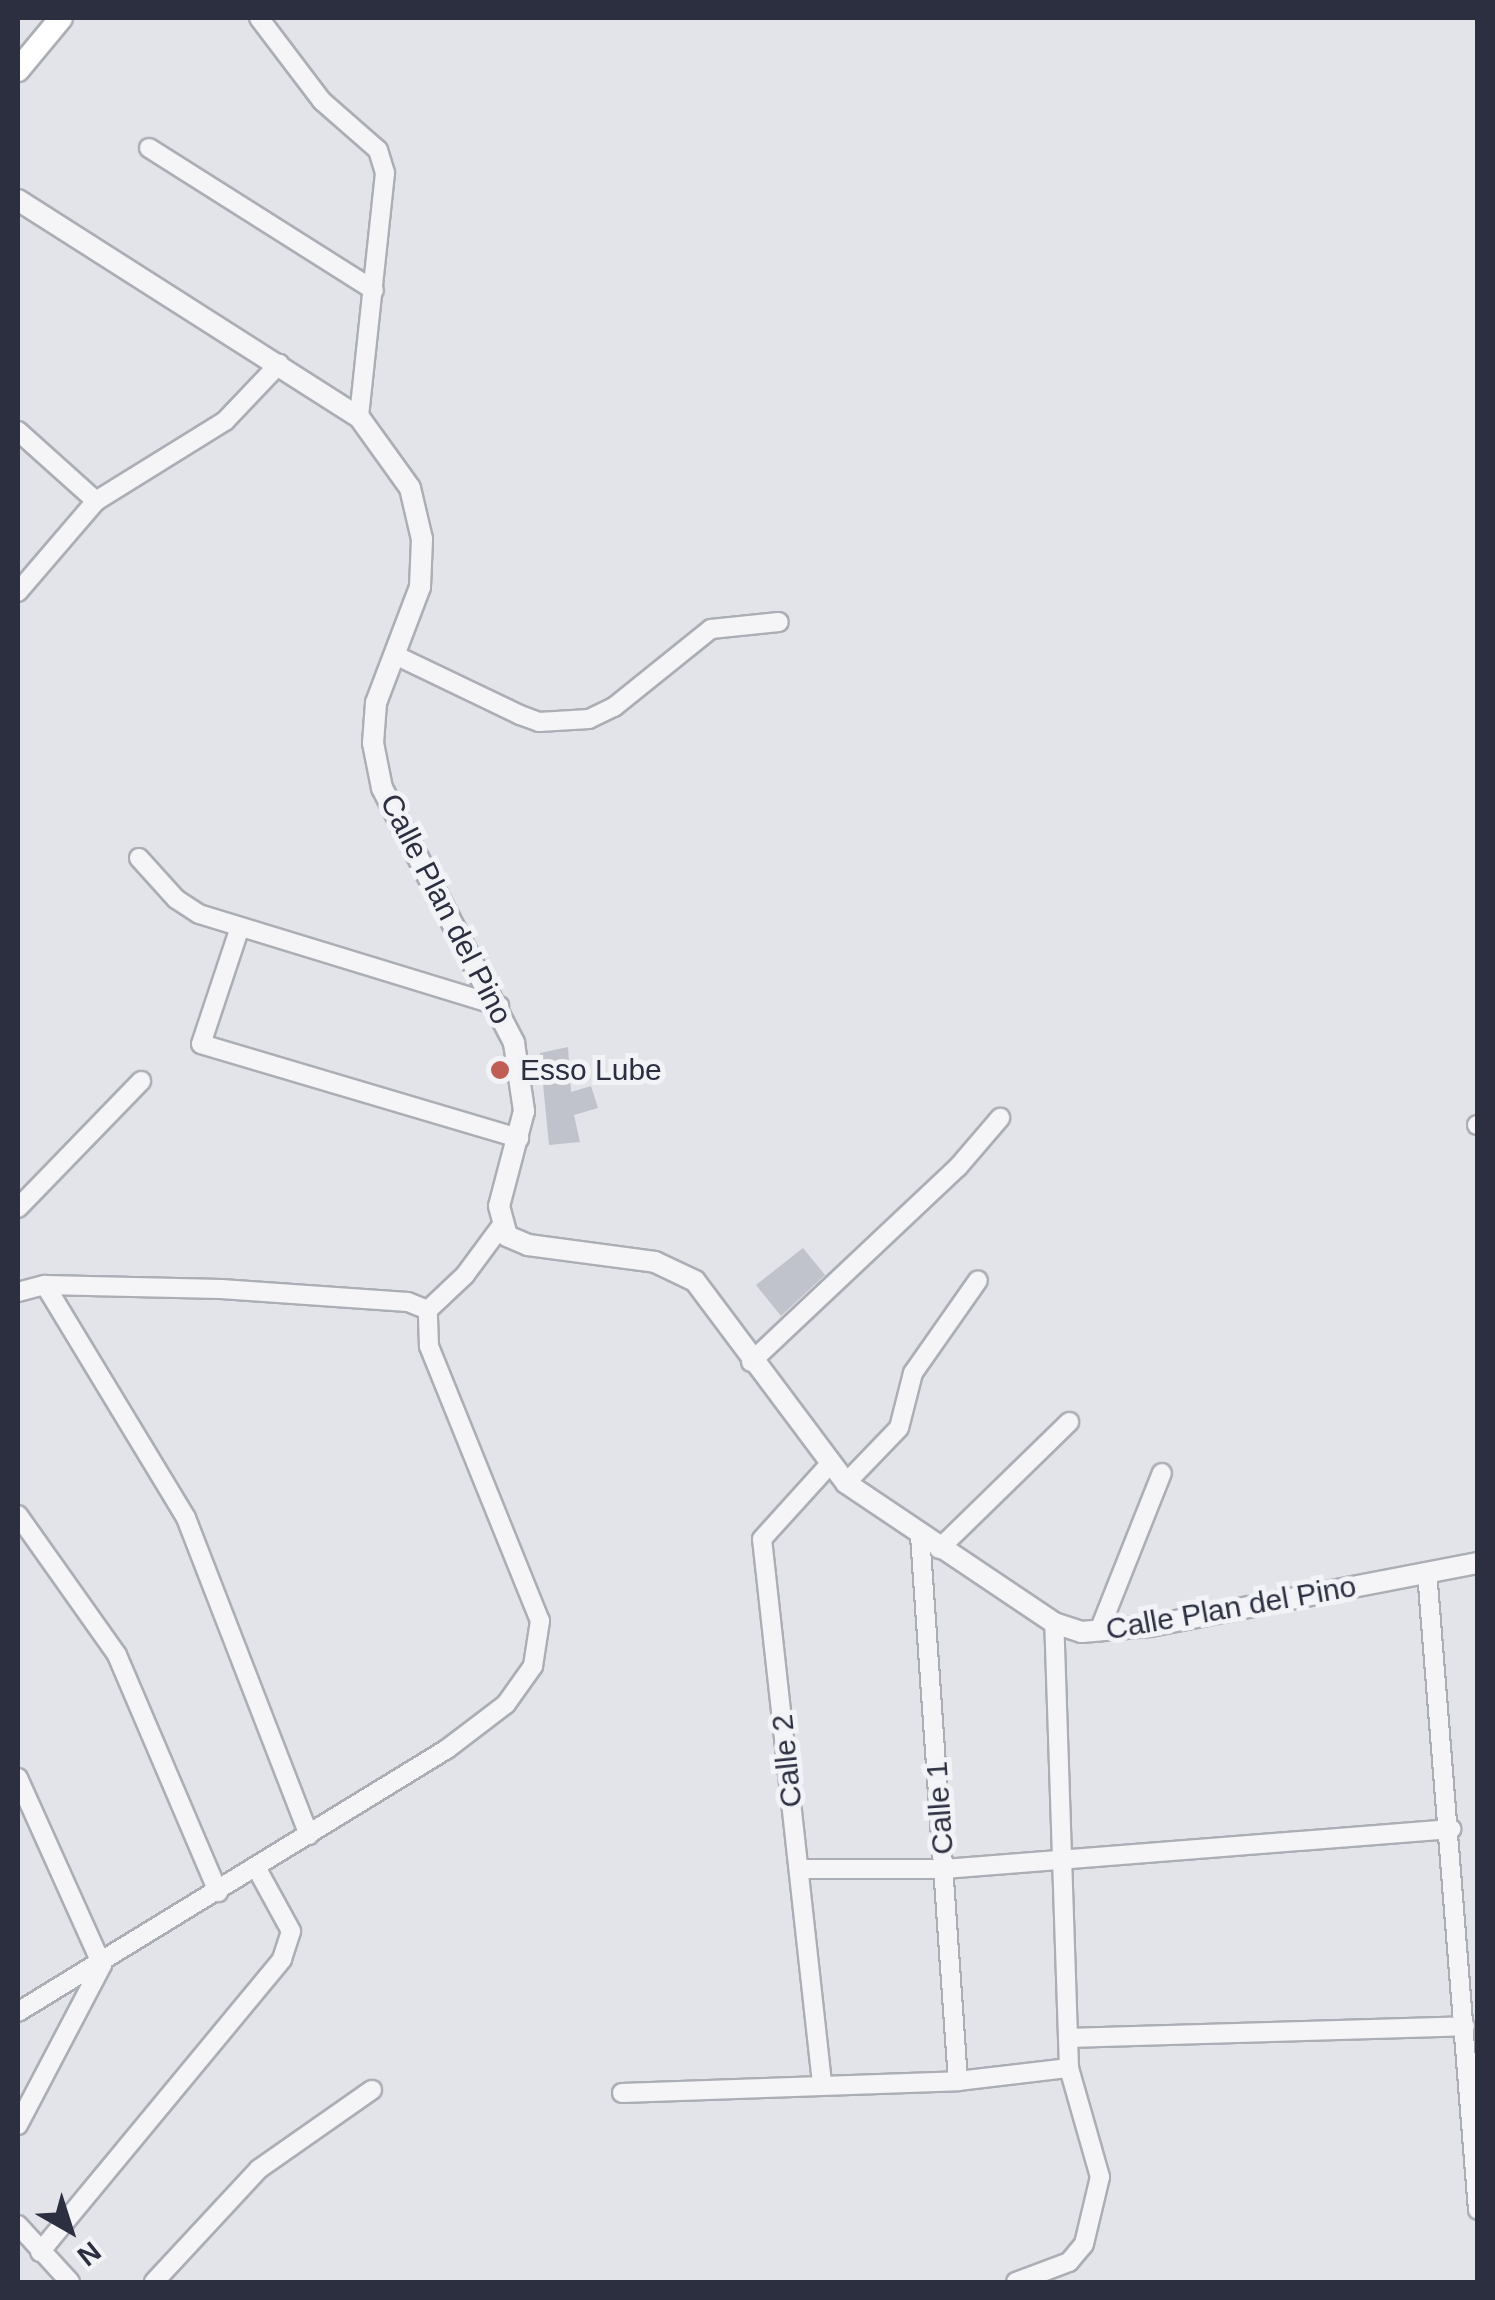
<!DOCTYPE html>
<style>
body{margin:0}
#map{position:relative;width:1495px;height:2300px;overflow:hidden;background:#e3e4e9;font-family:Arial,sans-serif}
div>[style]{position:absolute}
.building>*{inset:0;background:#c0c2cc}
.roads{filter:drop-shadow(2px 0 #acaeb6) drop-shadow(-2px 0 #acaeb6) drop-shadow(0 2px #acaeb6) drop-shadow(0 -2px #acaeb6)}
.minor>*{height:18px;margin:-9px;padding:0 9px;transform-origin:9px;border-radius:9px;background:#f5f5f8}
.tertiary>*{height:20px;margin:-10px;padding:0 10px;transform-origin:10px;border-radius:10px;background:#f5f5f8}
.secondary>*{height:22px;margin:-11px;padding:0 11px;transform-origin:11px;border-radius:11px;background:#fff}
.dots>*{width:28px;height:28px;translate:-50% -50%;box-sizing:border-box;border:5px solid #f2f3f7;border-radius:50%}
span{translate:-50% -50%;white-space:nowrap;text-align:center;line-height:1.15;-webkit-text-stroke:10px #f2f3f7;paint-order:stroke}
.street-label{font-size:30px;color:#2c2f40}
.poi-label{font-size:30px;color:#2c2f40}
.left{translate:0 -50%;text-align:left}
.frame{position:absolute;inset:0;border:20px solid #2c2f40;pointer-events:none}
.north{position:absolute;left:20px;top:2180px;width:100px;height:100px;-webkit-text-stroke:8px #f2f3f7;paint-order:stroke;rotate:141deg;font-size:28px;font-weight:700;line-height:40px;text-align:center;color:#2c2f40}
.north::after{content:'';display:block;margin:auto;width:35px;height:45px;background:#2c2f40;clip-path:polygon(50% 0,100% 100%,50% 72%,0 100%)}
</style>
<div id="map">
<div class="building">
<div style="clip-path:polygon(568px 1047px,571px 1092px,591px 1086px,598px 1108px,574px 1115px,580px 1142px,549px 1145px,540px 1053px)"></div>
<div style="clip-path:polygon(803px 1248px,825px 1275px,781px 1316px,756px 1285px)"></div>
</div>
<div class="roads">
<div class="minor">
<div style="left:259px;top:18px;width:104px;rotate:52.8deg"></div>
<div style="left:322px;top:101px;width:74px;rotate:41.2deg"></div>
<div style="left:378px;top:150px;width:24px;rotate:73deg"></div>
<div style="left:385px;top:173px;width:245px;rotate:96.1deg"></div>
<div style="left:149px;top:148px;width:266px;rotate:32.3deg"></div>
<div style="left:18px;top:431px;width:105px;rotate:41.9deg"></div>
<div style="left:18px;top:592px;width:120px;rotate:-49.4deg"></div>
<div style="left:96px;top:501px;width:152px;rotate:-31.8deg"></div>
<div style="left:225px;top:421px;width:79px;rotate:-46.5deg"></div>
<div style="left:395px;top:655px;width:139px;rotate:25.6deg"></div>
<div style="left:520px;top:715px;width:20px;rotate:20deg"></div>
<div style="left:539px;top:722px;width:50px;rotate:-3.4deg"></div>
<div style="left:589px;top:719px;width:28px;rotate:-26deg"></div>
<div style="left:614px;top:707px;width:124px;rotate:-38.8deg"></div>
<div style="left:711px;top:629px;width:68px;rotate:-5.9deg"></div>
<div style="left:139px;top:858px;width:55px;rotate:47.9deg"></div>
<div style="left:176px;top:899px;width:27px;rotate:33deg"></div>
<div style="left:199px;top:914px;width:314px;rotate:17deg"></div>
<div style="left:240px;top:927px;width:123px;rotate:108.4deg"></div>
<div style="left:201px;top:1044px;width:332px;rotate:16.5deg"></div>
<div style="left:1477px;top:1125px;width:1px"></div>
<div style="left:18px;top:1208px;width:177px;rotate:-45.9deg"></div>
<div style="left:45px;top:1285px;width:272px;rotate:58.8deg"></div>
<div style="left:186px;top:1518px;width:340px;rotate:68.8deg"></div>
<div style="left:18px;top:1292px;width:28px;rotate:-15deg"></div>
<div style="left:45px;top:1285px;width:176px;rotate:1.3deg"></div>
<div style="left:221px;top:1289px;width:187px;rotate:4deg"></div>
<div style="left:408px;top:1302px;width:22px;rotate:22deg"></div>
<div style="left:751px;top:1362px;width:284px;rotate:-43.3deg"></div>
<div style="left:958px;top:1167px;width:65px;rotate:-49.4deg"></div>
<div style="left:846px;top:1483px;width:76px;rotate:-46.1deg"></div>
<div style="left:899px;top:1428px;width:57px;rotate:-75.7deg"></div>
<div style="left:913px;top:1373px;width:113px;rotate:-55deg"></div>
<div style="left:18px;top:1515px;width:171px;rotate:54.7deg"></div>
<div style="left:117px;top:1655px;width:258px;rotate:66.9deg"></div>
<div style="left:920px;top:1535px;width:547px;rotate:86.02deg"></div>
<div style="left:939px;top:1549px;width:182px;rotate:-44.3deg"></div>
<div style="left:1427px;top:1572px;width:640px;rotate:85.43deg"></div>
<div style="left:1099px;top:1631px;width:170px;rotate:-68.3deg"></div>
<div style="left:18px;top:1778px;width:205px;rotate:65.8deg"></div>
<div style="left:102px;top:1965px;width:181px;rotate:117.7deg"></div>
<div style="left:799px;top:1869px;width:145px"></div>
<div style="left:944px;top:1869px;width:509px;rotate:-4.51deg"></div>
<div style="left:18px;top:2012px;width:503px;rotate:-31.51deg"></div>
<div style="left:447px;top:1749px;width:74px;rotate:-37.3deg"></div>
<div style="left:506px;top:1704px;width:47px;rotate:-54.6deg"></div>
<div style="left:533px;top:1666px;width:46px;rotate:-81.2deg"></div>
<div style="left:540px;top:1621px;width:297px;rotate:-112deg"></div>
<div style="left:429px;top:1346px;width:36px;rotate:-92deg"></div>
<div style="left:428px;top:1310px;width:51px;rotate:-43.4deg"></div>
<div style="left:465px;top:1275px;width:62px;rotate:-53.5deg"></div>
<div style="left:1068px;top:2038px;width:397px;rotate:-1.7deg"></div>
<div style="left:822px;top:2083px;width:547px;rotate:-96.29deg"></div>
<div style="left:762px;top:1539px;width:100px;rotate:-47.8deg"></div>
<div style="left:622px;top:2093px;width:336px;rotate:-2deg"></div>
<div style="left:958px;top:2081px;width:112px;rotate:-6.7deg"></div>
<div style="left:18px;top:2225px;width:77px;rotate:47.6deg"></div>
<div style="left:40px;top:2252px;width:380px;rotate:-50.4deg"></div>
<div style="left:282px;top:1959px;width:29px;rotate:-72deg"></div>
<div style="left:291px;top:1931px;width:73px;rotate:-118.7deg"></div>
<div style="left:154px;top:2282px;width:154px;rotate:-47.1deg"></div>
<div style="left:259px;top:2169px;width:138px;rotate:-35deg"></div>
<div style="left:1016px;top:2282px;width:57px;rotate:-20.7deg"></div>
<div style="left:1069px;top:2262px;width:23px;rotate:-50deg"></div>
<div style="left:1084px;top:2244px;width:69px;rotate:-76.6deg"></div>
<div style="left:1100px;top:2177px;width:113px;rotate:-105.9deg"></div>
<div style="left:1069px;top:2068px;width:445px;rotate:-91.9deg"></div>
</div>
<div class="tertiary">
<div style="left:18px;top:200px;width:404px;rotate:32.5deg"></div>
<div style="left:359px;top:417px;width:87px;rotate:54.3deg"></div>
<div style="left:410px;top:488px;width:52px;rotate:76.8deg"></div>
<div style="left:422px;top:539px;width:48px;rotate:92.4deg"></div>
<div style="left:420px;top:587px;width:124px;rotate:110.8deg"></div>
<div style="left:376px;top:703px;width:40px;rotate:94.3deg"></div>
<div style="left:373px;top:743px;width:46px;rotate:78.7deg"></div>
<div style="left:382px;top:788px;width:287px;rotate:62.6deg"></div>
<div style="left:514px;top:1043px;width:69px;rotate:81.6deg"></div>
<div style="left:524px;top:1111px;width:98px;rotate:104.7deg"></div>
<div style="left:499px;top:1206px;width:31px;rotate:75deg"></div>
<div style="left:507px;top:1236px;width:23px;rotate:23deg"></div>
<div style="left:528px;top:1245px;width:128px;rotate:7.6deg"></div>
<div style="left:655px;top:1262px;width:44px;rotate:25.4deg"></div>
<div style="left:695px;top:1281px;width:252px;rotate:53.2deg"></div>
<div style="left:846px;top:1483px;width:251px;rotate:33.9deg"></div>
<div style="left:1054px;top:1623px;width:29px;rotate:18deg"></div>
<div style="left:1082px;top:1632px;width:68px;rotate:-5deg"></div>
<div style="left:1150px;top:1626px;width:334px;rotate:-10.9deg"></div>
</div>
<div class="secondary">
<div style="left:18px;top:70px;width:67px;rotate:-50.4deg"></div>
</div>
</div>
<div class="dots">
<div style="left:500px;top:1070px;background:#c05e56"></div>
</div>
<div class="street-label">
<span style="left:446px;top:909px;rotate:63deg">Calle Plan del Pino</span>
<span style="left:1231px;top:1608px;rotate:-10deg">Calle Plan del Pino</span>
<span style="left:787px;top:1761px;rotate:-96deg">Calle 2</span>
<span style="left:940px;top:1808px;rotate:-94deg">Calle 1</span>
</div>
<div class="poi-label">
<span class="left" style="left:520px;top:1070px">Esso Lube</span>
</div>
<div class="frame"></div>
<div class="north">N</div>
</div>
